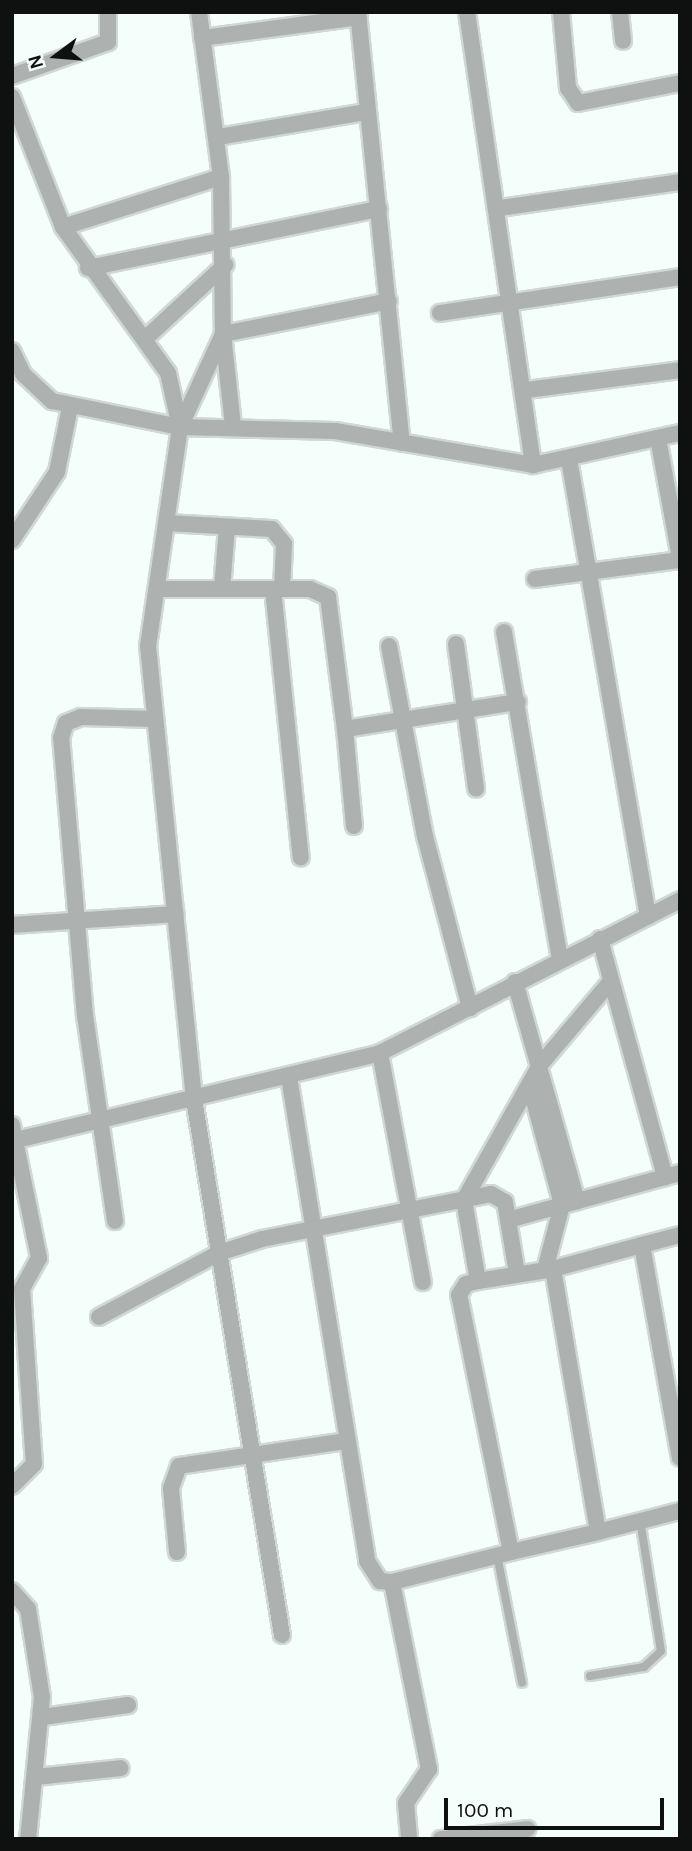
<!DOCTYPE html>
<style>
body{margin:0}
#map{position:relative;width:692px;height:1851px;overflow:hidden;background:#f4fefb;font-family:Karla,sans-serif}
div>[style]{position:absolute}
.roads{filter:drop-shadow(2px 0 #cfd8d5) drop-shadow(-2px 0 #cfd8d5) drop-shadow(0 2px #cfd8d5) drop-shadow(0 -2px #cfd8d5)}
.lane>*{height:8px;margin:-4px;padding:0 4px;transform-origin:4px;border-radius:4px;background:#adb1b0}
.street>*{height:16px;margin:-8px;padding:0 8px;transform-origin:8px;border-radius:8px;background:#adb1b0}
span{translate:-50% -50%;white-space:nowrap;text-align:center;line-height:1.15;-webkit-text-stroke:6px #f4fefb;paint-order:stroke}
.frame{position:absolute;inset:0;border:14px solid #0e1110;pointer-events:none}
.north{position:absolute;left:21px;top:21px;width:70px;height:70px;-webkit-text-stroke:5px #f4fefb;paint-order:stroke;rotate:254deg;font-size:19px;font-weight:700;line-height:28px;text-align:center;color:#0e1110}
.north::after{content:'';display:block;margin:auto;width:24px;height:32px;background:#0e1110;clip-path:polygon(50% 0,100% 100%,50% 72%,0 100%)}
.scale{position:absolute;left:444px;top:1798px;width:220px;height:32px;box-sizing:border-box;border:4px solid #0e1110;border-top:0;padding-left:9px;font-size:21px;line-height:24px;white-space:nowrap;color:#0e1110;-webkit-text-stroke:5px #f4fefb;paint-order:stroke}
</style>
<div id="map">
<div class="roads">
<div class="lane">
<div style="left:497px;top:1555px;width:130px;rotate:78.9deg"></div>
<div style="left:590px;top:1676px;width:55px;rotate:-9.5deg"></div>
<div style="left:644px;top:1667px;width:23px;rotate:-43deg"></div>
<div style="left:661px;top:1651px;width:133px;rotate:-99.1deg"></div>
</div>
<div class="street">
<div style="left:199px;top:12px;width:166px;rotate:82.4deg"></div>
<div style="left:221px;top:177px;width:157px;rotate:89.3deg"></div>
<div style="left:223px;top:334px;width:102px;rotate:114.8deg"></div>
<div style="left:180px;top:427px;width:221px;rotate:98.3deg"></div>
<div style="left:148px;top:646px;width:455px;rotate:84.2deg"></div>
<div style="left:194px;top:1099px;width:543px;rotate:80.68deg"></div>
<div style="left:358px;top:12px;width:433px;rotate:84.2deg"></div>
<div style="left:467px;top:12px;width:458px;rotate:81.7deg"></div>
<div style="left:561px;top:12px;width:76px;rotate:84.7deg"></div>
<div style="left:568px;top:88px;width:18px;rotate:56deg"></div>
<div style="left:578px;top:103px;width:104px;rotate:-11.1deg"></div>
<div style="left:620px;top:12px;width:29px;rotate:84deg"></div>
<div style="left:202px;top:38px;width:158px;rotate:-7.6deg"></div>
<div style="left:12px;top:76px;width:102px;rotate:-19.5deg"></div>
<div style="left:108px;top:42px;width:30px;rotate:-90deg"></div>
<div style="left:12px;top:97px;width:140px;rotate:68.6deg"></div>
<div style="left:63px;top:227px;width:180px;rotate:54.3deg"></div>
<div style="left:168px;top:373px;width:55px;rotate:77.5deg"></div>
<div style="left:218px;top:137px;width:150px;rotate:-9.6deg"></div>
<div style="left:500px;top:208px;width:182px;rotate:-8.2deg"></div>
<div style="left:63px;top:227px;width:166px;rotate:-17.6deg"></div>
<div style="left:88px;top:268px;width:297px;rotate:-11.5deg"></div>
<div style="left:440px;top:313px;width:243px;rotate:-8.5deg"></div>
<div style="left:146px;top:338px;width:108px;rotate:-42.7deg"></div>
<div style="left:12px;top:351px;width:25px;rotate:64deg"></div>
<div style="left:23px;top:374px;width:40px;rotate:43deg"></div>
<div style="left:52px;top:401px;width:131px;rotate:11.5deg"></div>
<div style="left:180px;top:427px;width:155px;rotate:1.5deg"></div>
<div style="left:335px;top:431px;width:201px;rotate:9.7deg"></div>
<div style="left:533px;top:465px;width:150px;rotate:-12.3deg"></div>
<div style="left:527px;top:390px;width:154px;rotate:-7.4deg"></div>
<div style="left:233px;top:426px;width:93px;rotate:-96.2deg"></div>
<div style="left:223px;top:334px;width:169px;rotate:-11.2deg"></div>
<div style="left:658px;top:438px;width:122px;rotate:79.6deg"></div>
<div style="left:569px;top:459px;width:464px;rotate:80.2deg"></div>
<div style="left:167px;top:523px;width:105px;rotate:3.3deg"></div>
<div style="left:272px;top:529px;width:19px;rotate:51deg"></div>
<div style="left:284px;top:544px;width:45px;rotate:92.5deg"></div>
<div style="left:12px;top:540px;width:82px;rotate:-56.5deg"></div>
<div style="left:57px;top:472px;width:66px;rotate:-78.7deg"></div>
<div style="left:535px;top:579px;width:146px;rotate:-7.5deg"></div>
<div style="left:157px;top:589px;width:153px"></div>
<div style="left:310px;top:589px;width:20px;rotate:24deg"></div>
<div style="left:328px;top:597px;width:133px;rotate:82.7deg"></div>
<div style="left:222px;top:589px;width:62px;rotate:-85.4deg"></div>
<div style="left:273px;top:589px;width:270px;rotate:84.1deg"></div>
<div style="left:504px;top:632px;width:332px;rotate:80.3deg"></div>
<div style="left:456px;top:644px;width:146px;rotate:82.1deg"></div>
<div style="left:389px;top:646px;width:193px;rotate:79.3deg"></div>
<div style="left:425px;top:836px;width:178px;rotate:75.3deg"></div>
<div style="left:354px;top:826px;width:97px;rotate:-95.3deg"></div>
<div style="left:345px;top:729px;width:175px;rotate:-8.9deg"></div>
<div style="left:12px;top:925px;width:164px;rotate:-3.8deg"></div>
<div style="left:600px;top:939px;width:247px;rotate:74.7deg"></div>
<div style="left:515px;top:982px;width:228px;rotate:74.2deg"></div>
<div style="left:380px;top:1053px;width:233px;rotate:79.4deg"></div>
<div style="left:289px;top:1077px;width:490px;rotate:80.8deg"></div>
<div style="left:367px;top:1561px;width:24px;rotate:57deg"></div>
<div style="left:380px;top:1581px;width:12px;rotate:5deg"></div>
<div style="left:392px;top:1582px;width:191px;rotate:78.8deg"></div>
<div style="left:429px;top:1769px;width:41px;rotate:124.1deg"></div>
<div style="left:406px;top:1803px;width:36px;rotate:85deg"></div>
<div style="left:530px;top:1086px;width:123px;rotate:74.9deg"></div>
<div style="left:562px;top:1205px;width:67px;rotate:104.7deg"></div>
<div style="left:12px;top:1125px;width:136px;rotate:78.5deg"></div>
<div style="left:39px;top:1258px;width:35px;rotate:119deg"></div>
<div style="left:22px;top:1289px;width:175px;rotate:86.1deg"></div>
<div style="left:34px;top:1464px;width:31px;rotate:135deg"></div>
<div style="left:12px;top:1141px;width:378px;rotate:-13.4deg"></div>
<div style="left:380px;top:1053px;width:337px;rotate:-27deg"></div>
<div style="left:508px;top:1220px;width:178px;rotate:-15.3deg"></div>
<div style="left:115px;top:1221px;width:207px;rotate:-98.3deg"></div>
<div style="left:85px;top:1016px;width:279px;rotate:-94.9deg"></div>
<div style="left:61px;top:738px;width:16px;rotate:-72deg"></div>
<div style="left:66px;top:723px;width:16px;rotate:-22deg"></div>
<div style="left:81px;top:717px;width:74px;rotate:1.5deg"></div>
<div style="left:642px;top:1245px;width:39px;rotate:-15deg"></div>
<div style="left:553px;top:1269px;width:92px;rotate:-15.1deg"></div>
<div style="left:642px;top:1245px;width:216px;rotate:79.9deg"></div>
<div style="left:99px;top:1317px;width:136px;rotate:-28.1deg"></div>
<div style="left:219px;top:1253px;width:45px;rotate:-18deg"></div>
<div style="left:262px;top:1239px;width:233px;rotate:-11.1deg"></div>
<div style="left:491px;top:1194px;width:16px;rotate:30deg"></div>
<div style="left:505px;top:1202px;width:73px;rotate:80.5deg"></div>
<div style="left:598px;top:1532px;width:85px;rotate:-14.4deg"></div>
<div style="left:177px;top:1552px;width:64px;rotate:-95.4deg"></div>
<div style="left:171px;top:1488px;width:23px;rotate:-70deg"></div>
<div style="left:179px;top:1466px;width:170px;rotate:-8.5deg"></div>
<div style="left:511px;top:1552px;width:89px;rotate:-12.9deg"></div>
<div style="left:598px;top:1532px;width:267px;rotate:-99.7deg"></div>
<div style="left:553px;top:1269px;width:76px;rotate:170.9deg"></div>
<div style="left:478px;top:1281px;width:82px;rotate:-99.8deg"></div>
<div style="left:464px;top:1200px;width:155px;rotate:-60.6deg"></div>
<div style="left:540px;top:1065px;width:110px;rotate:-49.8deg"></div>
<div style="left:392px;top:1582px;width:123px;rotate:-14.1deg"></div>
<div style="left:511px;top:1552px;width:262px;rotate:-101.4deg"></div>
<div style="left:459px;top:1295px;width:13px;rotate:-58deg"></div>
<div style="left:466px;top:1284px;width:12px;rotate:-14deg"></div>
<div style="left:12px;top:1591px;width:24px;rotate:48deg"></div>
<div style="left:28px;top:1609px;width:89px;rotate:81deg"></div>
<div style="left:42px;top:1697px;width:143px;rotate:95.6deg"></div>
<div style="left:43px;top:1717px;width:86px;rotate:-8deg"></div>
<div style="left:36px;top:1777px;width:85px;rotate:-6deg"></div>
<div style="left:441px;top:1839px;width:87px;rotate:-6.6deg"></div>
</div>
</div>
<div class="frame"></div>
<div class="north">N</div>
<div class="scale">100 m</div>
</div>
